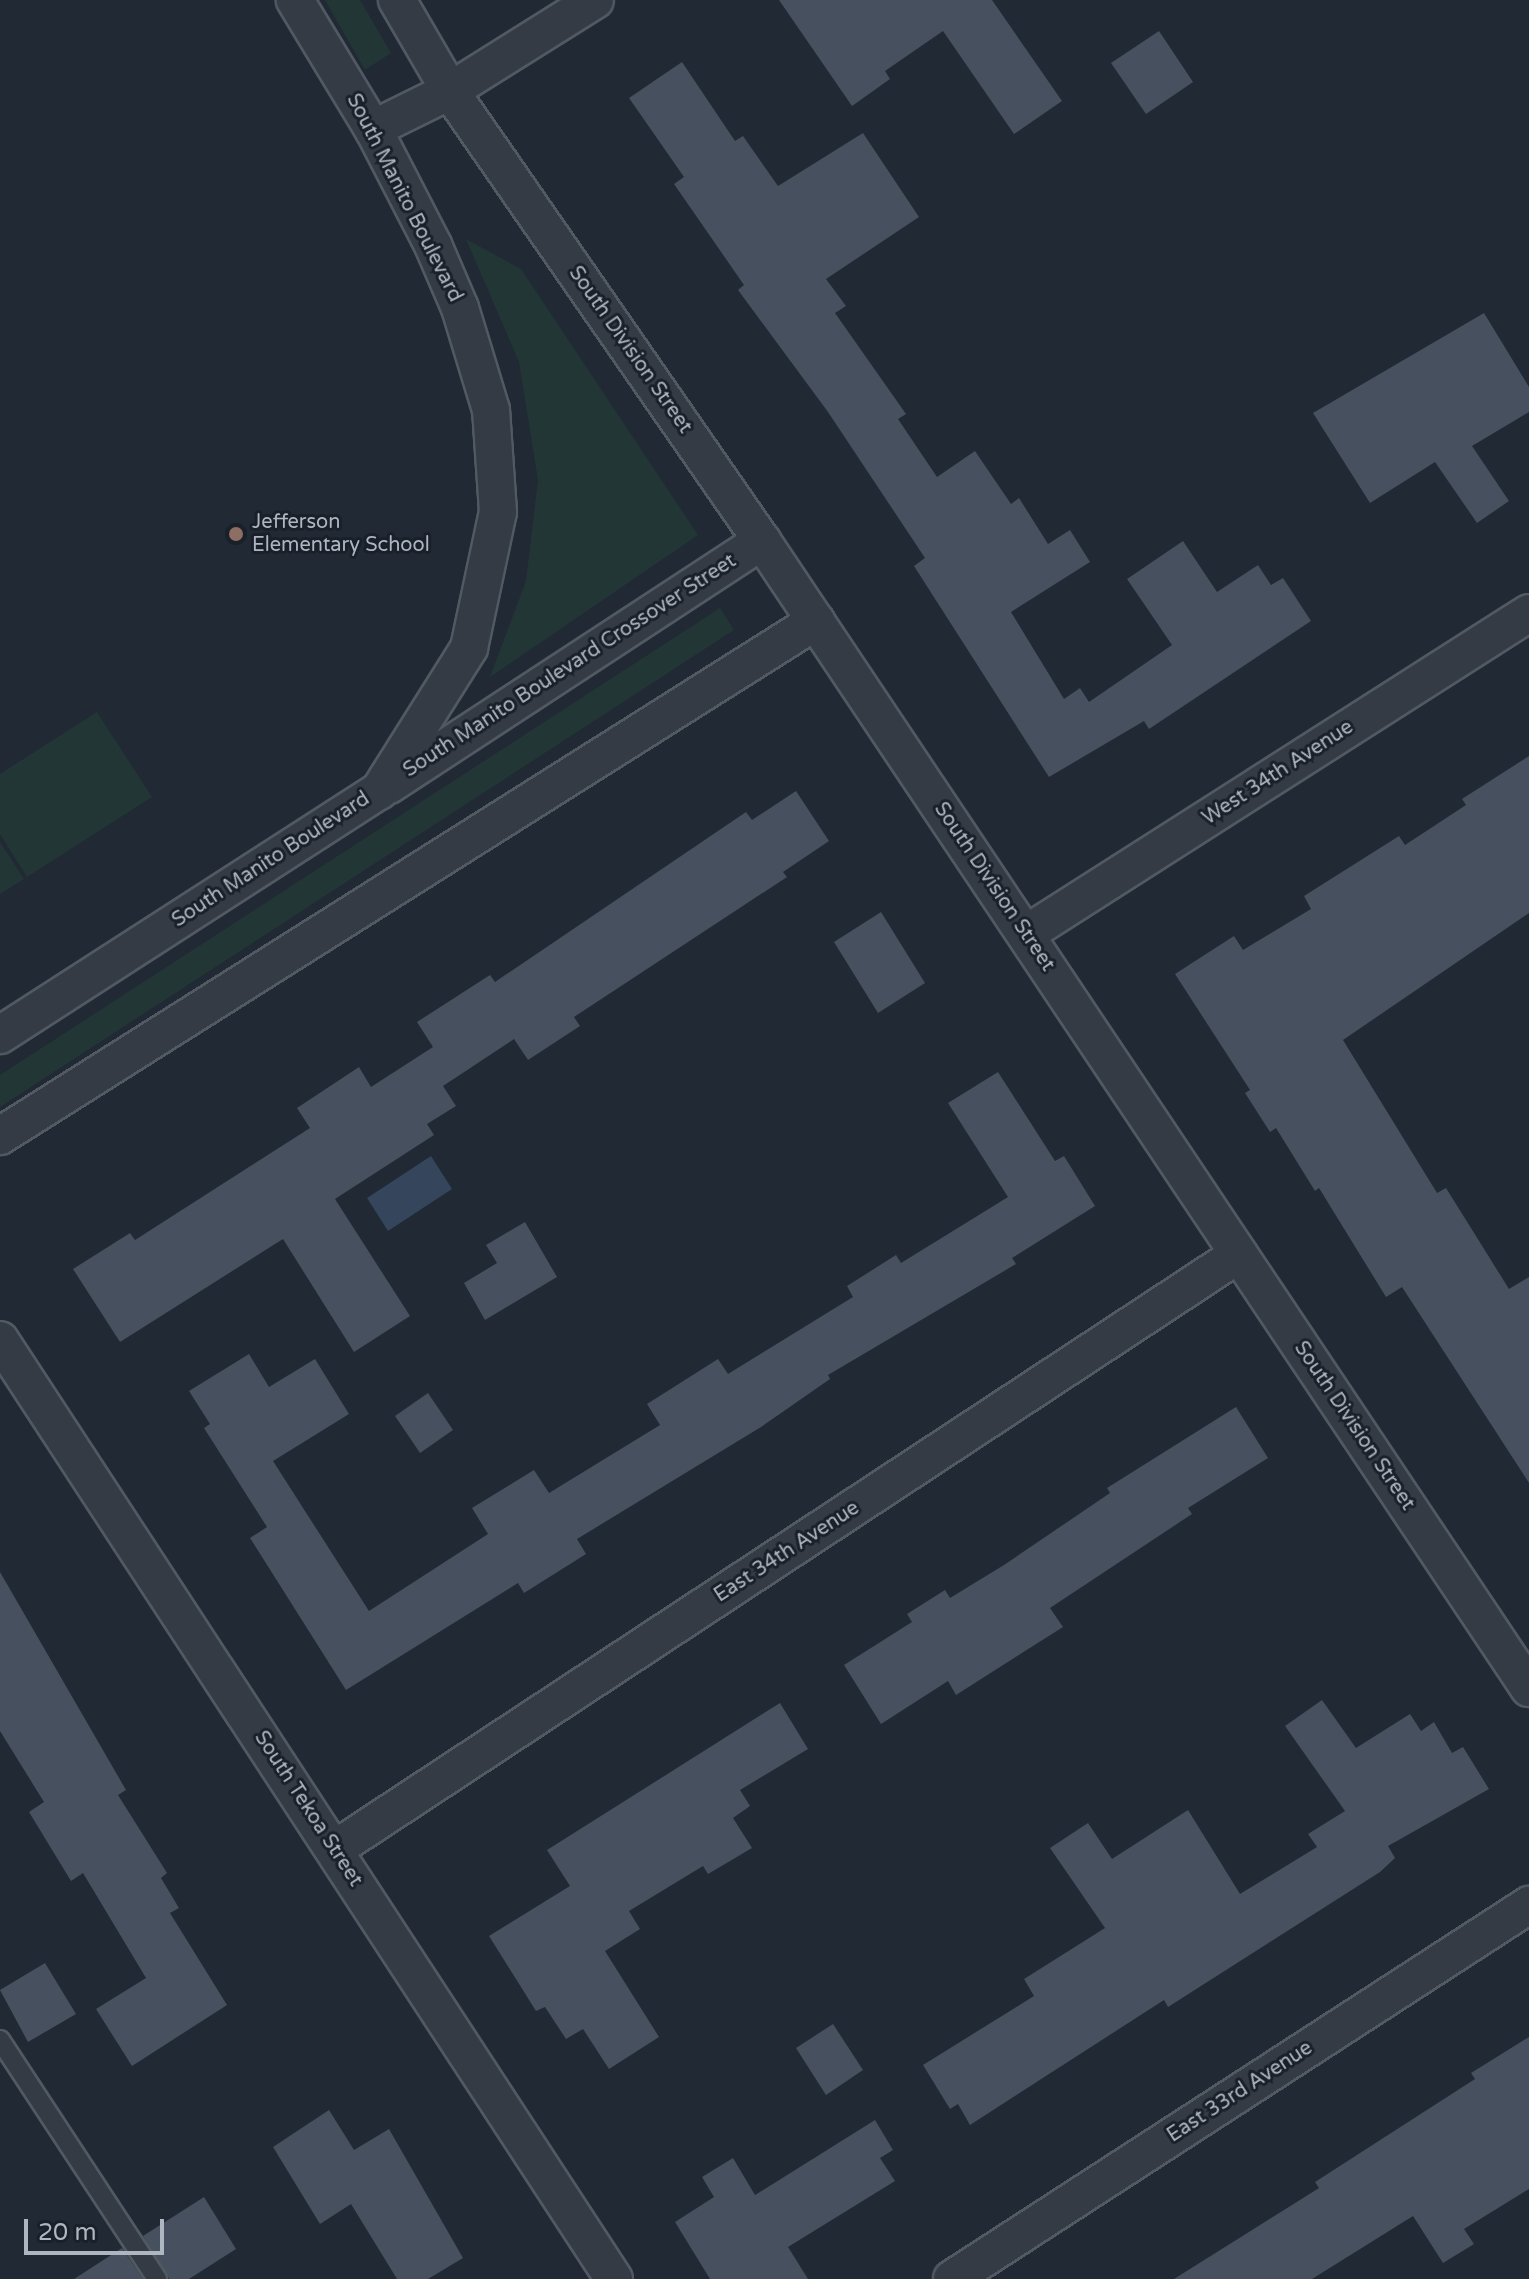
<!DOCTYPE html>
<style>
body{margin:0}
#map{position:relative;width:1529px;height:2279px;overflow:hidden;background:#202934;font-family:"Varela Round",sans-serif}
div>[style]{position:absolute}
.green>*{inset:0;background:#233636}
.water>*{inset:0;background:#35455b}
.building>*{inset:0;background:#47505e}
.roads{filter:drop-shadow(2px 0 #515963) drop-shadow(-2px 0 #515963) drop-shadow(0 2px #515963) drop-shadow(0 -2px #515963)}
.lane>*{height:18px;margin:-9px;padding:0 9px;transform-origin:9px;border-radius:9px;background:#343b45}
.street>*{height:36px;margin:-18px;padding:0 18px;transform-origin:18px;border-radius:18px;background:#343b45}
.dots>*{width:22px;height:22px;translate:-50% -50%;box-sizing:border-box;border:4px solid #192029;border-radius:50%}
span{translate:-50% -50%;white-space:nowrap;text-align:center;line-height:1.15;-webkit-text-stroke:6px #192029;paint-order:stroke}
.street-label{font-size:20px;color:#aeb6c2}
.poi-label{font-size:20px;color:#aeb6c2}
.left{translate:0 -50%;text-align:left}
.scale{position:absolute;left:24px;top:2219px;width:140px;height:36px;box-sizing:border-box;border:4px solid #aeb6c2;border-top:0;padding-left:10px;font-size:24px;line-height:28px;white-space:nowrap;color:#aeb6c2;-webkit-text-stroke:6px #192029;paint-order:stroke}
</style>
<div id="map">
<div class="green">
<div style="clip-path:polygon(325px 0,360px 0,391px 53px,365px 70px)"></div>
<div style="clip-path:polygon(466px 239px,521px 269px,698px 535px,490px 677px,526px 581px,538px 480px,519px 362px)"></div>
<div style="clip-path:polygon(720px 608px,734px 630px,0 1107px,0 1075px)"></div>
<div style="clip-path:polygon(97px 712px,152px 797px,27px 877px,0 834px,0 774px)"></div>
<div style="clip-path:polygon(0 842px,24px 879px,0 894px)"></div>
</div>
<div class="water">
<div style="clip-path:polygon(431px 1156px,452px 1189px,388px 1231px,367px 1198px)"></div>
</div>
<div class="building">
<div style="clip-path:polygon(779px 0,992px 0,1062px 101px,1014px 134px,943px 31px,885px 71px,890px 79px,852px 106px)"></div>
<div style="clip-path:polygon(1159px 31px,1193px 82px,1146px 114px,1111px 63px)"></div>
<div style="clip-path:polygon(682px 62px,735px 141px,743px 136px,778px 186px,863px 133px,919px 217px,826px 279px,846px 306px,835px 313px,906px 414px,898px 419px,937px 477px,975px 451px,1011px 504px,1019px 498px,1048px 544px,1070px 530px,1090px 562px,1011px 612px,1064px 699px,1080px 688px,1089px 702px,1172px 645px,1127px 579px,1183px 541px,1217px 592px,1258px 565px,1271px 585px,1283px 578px,1311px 621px,1149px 729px,1144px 721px,1049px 777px,914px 566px,925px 558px,828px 412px,738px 290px,744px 285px,674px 184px,684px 177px,629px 98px)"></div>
<div style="clip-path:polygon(1484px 313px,1529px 387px,1529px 412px,1472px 446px,1509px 501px,1477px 523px,1435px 462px,1370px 503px,1313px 413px)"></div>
<div style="clip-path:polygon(1529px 756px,1529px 913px,1343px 1040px,1437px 1193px,1446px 1188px,1509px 1289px,1529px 1277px,1529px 1483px,1402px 1287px,1386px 1297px,1319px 1188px,1315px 1191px,1276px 1128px,1270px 1132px,1245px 1093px,1250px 1090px,1175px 974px,1234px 936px,1243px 950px,1311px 909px,1304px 896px,1399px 836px,1405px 845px,1466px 805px,1462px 799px)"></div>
<div style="clip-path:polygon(796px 791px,829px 841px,783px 872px,787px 877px,574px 1017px,580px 1026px,528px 1060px,514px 1039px,443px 1086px,456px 1106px,427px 1124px,434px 1135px,335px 1199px,410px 1316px,354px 1352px,283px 1239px,120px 1342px,73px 1269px,130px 1233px,135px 1240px,310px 1128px,297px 1108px,359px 1067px,371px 1087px,433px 1047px,417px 1022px,490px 975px,495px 982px,746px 812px,752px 820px)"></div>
<div style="clip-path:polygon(881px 912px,925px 983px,878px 1013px,834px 942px)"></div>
<div style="clip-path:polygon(998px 1072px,1055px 1161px,1064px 1156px,1095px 1206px,1012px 1258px,1016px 1264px,828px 1375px,830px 1379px,761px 1427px,577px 1539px,586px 1554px,524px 1593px,518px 1583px,346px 1690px,250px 1538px,267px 1527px,204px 1428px,210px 1424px,189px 1391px,249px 1354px,269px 1387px,315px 1359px,349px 1414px,273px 1461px,369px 1611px,488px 1534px,472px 1508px,534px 1470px,549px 1493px,660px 1425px,647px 1404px,718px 1359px,728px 1374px,853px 1297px,847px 1286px,896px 1255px,901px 1263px,1008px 1197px,948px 1103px)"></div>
<div style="clip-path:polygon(525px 1222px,557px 1277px,485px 1320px,464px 1283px,497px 1263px,486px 1245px)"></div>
<div style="clip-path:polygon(428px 1393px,453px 1430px,420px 1453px,395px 1416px)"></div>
<div style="clip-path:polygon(1236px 1407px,1268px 1458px,1188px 1508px,1192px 1514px,1050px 1608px,1063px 1627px,956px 1695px,948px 1681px,881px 1724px,844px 1665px,912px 1622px,907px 1614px,945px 1590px,950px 1598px,1004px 1565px,1110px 1493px,1107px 1488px)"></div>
<div style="clip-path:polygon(0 1572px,126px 1790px,118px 1795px,167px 1873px,161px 1878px,179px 1908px,170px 1913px,227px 2005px,132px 2066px,96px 2009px,146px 1978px,83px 1873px,71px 1881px,29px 1812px,44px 1802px,0 1731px)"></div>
<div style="clip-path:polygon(1322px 1700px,1356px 1748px,1410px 1714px,1421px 1731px,1434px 1722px,1452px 1753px,1463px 1747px,1489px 1789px,1388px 1846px,1395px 1858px,1380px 1872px,1168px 2007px,1164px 2000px,970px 2125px,958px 2104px,950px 2109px,923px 2065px,1034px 1996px,1024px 1979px,1105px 1928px,1050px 1848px,1088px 1823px,1112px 1859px,1188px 1810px,1240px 1894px,1317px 1847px,1308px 1834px,1345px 1811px,1285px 1726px)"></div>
<div style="clip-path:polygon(780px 1703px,808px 1749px,740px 1790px,750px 1806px,733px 1818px,752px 1848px,708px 1874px,703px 1866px,629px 1911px,640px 1929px,605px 1951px,659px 2037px,609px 2069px,583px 2029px,566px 2039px,545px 2007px,536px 2011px,489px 1936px,570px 1886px,547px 1850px)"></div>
<div style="clip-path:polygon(45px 1963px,76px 2014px,28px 2042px,0 1990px)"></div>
<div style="clip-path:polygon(833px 2024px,863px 2070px,826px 2095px,796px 2048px)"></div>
<div style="clip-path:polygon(1529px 2037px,1529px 2189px,1464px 2229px,1474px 2244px,1443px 2263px,1413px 2216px,1312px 2279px,1174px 2279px,1319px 2188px,1315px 2182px,1475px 2079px,1471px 2073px)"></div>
<div style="clip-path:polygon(329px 2110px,354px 2150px,389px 2129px,463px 2258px,428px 2279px,397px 2279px,351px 2204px,320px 2224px,273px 2147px)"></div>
<div style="clip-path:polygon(875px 2120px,893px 2150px,880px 2158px,895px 2181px,788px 2247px,808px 2279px,710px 2279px,675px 2222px,714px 2197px,702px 2177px,733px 2158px,755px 2195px)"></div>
<div style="clip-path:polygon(204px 2197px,236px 2249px,189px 2279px,169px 2279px,143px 2236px)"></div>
<div style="clip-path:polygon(122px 2248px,143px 2279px,74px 2279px)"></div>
</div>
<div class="roads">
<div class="lane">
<div style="left:0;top:2040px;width:286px;rotate:56.7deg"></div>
</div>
<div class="street">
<div style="left:397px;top:0;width:105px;rotate:59.8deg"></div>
<div style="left:450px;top:91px;width:548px;rotate:55.27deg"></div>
<div style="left:762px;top:541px;width:1380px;rotate:56.23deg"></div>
<div style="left:373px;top:129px;width:86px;rotate:-26.3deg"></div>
<div style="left:450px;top:91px;width:171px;rotate:-32.1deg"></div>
<div style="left:389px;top:785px;width:446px;rotate:-33.2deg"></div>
<div style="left:1026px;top:934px;width:597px;rotate:-32.54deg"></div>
<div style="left:0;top:1035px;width:451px;rotate:-32.8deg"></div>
<div style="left:379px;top:791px;width:169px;rotate:-57.8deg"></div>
<div style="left:469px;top:648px;width:139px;rotate:-78deg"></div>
<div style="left:498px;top:512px;width:102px;rotate:-93.9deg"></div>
<div style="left:491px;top:410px;width:107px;rotate:-106.9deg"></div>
<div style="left:460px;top:308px;width:69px;rotate:-113.2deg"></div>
<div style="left:433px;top:245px;width:131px;rotate:-117.3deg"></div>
<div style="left:373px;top:129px;width:151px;rotate:-121.2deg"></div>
<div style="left:0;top:1136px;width:965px;rotate:-32.26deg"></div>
<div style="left:0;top:1340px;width:1122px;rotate:56.82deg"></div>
<div style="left:335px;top:1849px;width:1082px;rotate:-33.35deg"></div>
<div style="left:952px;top:2279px;width:688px;rotate:-32.95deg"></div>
</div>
</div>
<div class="dots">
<div style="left:236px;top:534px;background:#8d6e63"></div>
</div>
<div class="street-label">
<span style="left:404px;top:198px;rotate:63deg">South Manito Boulevard</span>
<span style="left:630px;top:350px;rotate:55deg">South Division Street</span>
<span style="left:570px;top:666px;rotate:-33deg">South Manito Boulevard Crossover Street</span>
<span style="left:1278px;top:773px;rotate:-33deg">West 34th Avenue</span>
<span style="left:271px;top:860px;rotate:-33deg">South Manito Boulevard</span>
<span style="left:994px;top:887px;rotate:56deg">South Division Street</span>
<span style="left:1354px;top:1426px;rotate:56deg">South Division Street</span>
<span style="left:787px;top:1552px;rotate:-33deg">East 34th Avenue</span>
<span style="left:308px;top:1809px;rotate:57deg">South Tekoa Street</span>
<span style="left:1240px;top:2092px;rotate:-33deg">East 33rd Avenue</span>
</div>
<div class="poi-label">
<span class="left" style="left:252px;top:534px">Jefferson<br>Elementary School</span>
</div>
<div class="scale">20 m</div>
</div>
